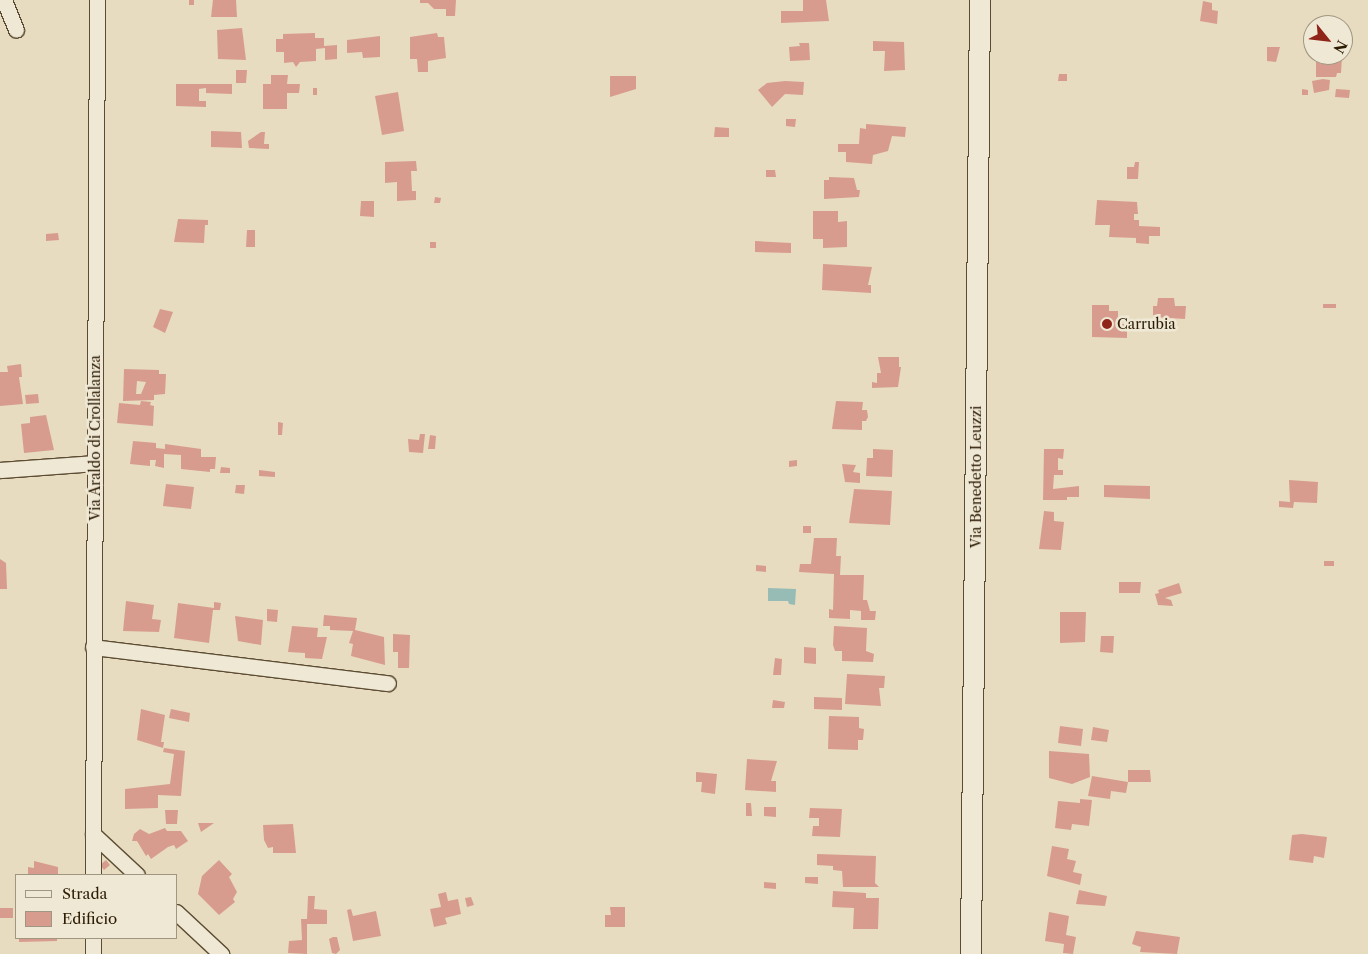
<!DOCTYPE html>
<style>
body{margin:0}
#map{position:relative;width:1368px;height:954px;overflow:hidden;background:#e7dcbf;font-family:"Libre Caslon Text",serif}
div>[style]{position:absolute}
.water>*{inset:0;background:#97bbb5}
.building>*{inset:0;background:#d89c8f}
.roads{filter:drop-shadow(1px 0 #5c4c33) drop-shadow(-1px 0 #5c4c33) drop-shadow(0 1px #5c4c33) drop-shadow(0 -1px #5c4c33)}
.street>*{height:15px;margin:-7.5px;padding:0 7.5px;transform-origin:7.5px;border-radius:7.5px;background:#efe8d5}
.secondary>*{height:20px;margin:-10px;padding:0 10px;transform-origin:10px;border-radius:10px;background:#efe8d5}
.dots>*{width:14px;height:14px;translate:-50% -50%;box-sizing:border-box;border:2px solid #efe8d5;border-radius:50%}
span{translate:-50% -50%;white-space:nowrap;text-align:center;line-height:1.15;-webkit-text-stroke:5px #efe8d5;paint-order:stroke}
.poi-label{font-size:14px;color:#2d1c04}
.left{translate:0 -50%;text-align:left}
.street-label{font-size:14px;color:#2d1c04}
.legend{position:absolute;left:15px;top:874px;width:162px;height:65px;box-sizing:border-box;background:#efe8d5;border:1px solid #a19681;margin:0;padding:6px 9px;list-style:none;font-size:15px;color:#2d1c04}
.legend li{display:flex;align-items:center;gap:10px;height:25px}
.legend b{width:25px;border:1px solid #a19681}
.north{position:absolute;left:1303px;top:15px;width:50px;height:50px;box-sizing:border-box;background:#efe8d5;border:1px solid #a19681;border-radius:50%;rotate:119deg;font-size:14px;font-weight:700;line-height:20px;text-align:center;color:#2d1c04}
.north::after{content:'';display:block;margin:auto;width:18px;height:22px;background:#8f2418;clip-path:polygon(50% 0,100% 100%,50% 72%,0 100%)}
</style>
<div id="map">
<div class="water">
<div style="clip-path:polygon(768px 588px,796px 589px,795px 605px,789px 604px,788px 601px,768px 601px)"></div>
</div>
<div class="building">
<div style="clip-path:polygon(189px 0,194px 0,194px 5px,189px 5px)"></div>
<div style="clip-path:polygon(213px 0,236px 0,237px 17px,211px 17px)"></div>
<div style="clip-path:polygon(420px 0,456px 0,455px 16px,446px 16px,446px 9px,434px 9px,428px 3px,420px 3px)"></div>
<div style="clip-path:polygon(803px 0,826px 0,829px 21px,781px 23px,781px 11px,803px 11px)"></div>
<div style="clip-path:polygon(1203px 1px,1212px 3px,1212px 10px,1218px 11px,1217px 24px,1200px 21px)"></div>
<div style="clip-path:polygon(242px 28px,246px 60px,218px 59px,217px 30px)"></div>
<div style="clip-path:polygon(315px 33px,315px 38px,324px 38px,324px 46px,337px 45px,337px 59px,325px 60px,325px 48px,316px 49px,316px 61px,300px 62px,296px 67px,293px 62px,284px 63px,284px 52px,276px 52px,276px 39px,283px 39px,283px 34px)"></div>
<div style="clip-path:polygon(437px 33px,438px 37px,444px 37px,446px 58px,428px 61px,428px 72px,418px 72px,417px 59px,410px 59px,410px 37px)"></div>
<div style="clip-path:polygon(380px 36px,380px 57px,363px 58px,362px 52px,347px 53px,347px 40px)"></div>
<div style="clip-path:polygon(873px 41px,904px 42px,905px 70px,884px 71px,885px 51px,873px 51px)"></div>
<div style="clip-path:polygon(799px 43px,809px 43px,810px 60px,790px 61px,789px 47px,800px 46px)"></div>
<div style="clip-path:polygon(1267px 47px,1280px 47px,1276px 62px,1267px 61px)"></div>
<div style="clip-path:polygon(1313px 55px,1342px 57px,1341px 73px,1337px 73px,1336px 77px,1316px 77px,1316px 60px)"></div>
<div style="clip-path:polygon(236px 70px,247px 70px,246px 83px,236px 83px)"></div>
<div style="clip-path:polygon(1059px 74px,1067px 74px,1067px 81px,1058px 81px)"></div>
<div style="clip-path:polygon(271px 75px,288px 75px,287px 84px,300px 84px,299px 93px,287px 93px,287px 109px,263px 109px,263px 84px,271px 84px)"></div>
<div style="clip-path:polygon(610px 76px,636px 76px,636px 89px,610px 97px)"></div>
<div style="clip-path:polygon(1323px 79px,1330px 80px,1329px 90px,1314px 93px,1312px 81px)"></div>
<div style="clip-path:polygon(785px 81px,804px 82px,803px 95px,785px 94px,772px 107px,758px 90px,767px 83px)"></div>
<div style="clip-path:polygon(176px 84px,232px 84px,232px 94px,206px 93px,206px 88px,199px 89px,199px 101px,206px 101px,206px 107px,176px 106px)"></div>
<div style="clip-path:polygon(313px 88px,317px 88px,317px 95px,313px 95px)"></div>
<div style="clip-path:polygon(1302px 89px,1308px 90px,1308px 95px,1302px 95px)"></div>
<div style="clip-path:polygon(1336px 89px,1350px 90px,1349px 98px,1335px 97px)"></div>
<div style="clip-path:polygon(398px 92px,404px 131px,382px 135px,375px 96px)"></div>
<div style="clip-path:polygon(786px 119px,796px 119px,795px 127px,786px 126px)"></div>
<div style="clip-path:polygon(866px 124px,906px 127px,905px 137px,892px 136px,888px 151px,873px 155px,872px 164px,846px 162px,846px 152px,838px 152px,838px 144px,859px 144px,860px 128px,866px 129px)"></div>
<div style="clip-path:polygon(715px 127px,729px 128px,729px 137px,714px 137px)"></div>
<div style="clip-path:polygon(211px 131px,241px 132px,242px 148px,211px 147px)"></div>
<div style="clip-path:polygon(261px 132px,265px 132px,264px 144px,269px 144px,269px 149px,249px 148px,248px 141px)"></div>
<div style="clip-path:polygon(416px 161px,417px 171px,411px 171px,412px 191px,416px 191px,416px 200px,397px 201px,397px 182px,385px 183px,385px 162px)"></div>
<div style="clip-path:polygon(1135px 162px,1139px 162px,1138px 179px,1127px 179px,1127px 167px,1134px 167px)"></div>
<div style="clip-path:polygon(766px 170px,775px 170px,776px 177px,766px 177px)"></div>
<div style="clip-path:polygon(829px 177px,854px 178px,857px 190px,860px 190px,859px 197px,824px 199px,824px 180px,829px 180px)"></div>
<div style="clip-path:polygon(435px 197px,441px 198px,440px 203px,434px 203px)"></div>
<div style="clip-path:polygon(1097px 200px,1137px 202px,1138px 214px,1134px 214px,1134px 220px,1139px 220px,1139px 226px,1160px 227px,1160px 236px,1149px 236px,1149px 244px,1136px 243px,1136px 238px,1109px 237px,1110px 225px,1095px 225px)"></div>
<div style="clip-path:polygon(361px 201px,374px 201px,374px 217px,360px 216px)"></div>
<div style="clip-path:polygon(813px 211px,838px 211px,838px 222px,847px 221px,847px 247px,823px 248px,823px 239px,813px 239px)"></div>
<div style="clip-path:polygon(178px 219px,208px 220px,208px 225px,205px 225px,204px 243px,174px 242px)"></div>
<div style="clip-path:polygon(247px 230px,255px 230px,255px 247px,246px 247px)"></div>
<div style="clip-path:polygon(58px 233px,59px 240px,46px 241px,46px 234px)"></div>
<div style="clip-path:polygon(755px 241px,791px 243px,791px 253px,755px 252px)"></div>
<div style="clip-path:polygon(430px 242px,436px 242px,436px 248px,430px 248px)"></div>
<div style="clip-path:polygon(823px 264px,872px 267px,868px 285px,871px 285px,871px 293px,822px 290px)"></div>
<div style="clip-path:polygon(1158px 298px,1174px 298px,1175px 306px,1186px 306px,1185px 319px,1153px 317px,1153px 306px,1157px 306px)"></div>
<div style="clip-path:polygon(1323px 304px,1336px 304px,1336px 308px,1323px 308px)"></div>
<div style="clip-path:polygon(1092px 305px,1109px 305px,1109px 311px,1118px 311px,1118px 324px,1127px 324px,1127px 338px,1092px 337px)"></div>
<div style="clip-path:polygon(160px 309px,173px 312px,165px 333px,153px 327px)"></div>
<div style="clip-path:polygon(878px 357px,899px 357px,899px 367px,901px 367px,898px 387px,872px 388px,872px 382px,877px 383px,877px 373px,881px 373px)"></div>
<div style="clip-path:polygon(21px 364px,22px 377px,19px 377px,23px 404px,0 406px,0 372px,8px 372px,7px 366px)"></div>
<div style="clip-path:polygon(evenodd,124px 369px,159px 370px,159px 374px,166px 374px,165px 394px,154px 395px,154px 400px,123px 401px,124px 369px,137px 381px,146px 382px,141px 394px,136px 394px,137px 381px)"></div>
<div style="clip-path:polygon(38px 394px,39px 403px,26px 404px,25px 395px)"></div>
<div style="clip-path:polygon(141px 401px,151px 402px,150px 405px,154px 406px,153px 426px,117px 423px,119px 403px,140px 405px)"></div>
<div style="clip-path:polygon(836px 401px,863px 402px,862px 410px,867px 410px,868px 417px,866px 421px,862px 421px,862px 430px,832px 429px)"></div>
<div style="clip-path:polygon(46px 415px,54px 450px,24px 453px,21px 424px,30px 423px,30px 417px)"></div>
<div style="clip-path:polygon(278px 422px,283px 423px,282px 435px,278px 435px)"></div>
<div style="clip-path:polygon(420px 434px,425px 434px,423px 453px,409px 452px,408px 439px,419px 440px)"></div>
<div style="clip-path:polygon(430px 435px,436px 436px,435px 449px,428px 449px)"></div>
<div style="clip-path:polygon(133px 441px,156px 443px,156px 448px,165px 449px,165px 444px,201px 449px,201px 457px,216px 457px,215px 469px,210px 469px,210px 472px,181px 469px,181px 455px,164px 454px,164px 468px,155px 466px,156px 460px,150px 460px,150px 466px,130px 464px)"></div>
<div style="clip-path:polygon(873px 449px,893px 450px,892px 477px,866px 476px,867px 458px,873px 458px)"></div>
<div style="clip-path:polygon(1044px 449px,1064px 449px,1063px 459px,1058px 458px,1058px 470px,1063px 470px,1063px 475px,1054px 475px,1053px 489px,1079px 486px,1079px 497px,1067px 497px,1067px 500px,1043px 500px)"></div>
<div style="clip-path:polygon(797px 460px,797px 466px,789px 467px,789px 461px)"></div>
<div style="clip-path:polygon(842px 464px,856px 465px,853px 472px,860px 473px,860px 483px,845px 482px)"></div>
<div style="clip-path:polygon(221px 467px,230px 468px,230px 473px,220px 473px)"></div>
<div style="clip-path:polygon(259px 470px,275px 472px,275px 477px,259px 476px)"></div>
<div style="clip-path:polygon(1289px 480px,1318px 482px,1317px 503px,1294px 502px,1293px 508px,1279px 507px,1279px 501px,1290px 502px)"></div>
<div style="clip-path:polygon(166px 484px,194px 487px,191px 509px,163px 506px)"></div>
<div style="clip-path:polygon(236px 485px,245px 485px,244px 494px,235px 493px)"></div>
<div style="clip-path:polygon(1104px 485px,1150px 486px,1150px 499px,1104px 497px)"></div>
<div style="clip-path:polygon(854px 489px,892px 491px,890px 525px,849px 523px)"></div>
<div style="clip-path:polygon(1044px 511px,1054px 512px,1054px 521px,1064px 522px,1061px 550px,1039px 549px)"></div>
<div style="clip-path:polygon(803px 526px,811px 526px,811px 533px,803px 533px)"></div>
<div style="clip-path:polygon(814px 538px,837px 538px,836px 556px,841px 556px,840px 575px,864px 575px,863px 600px,867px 600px,870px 611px,876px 611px,875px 620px,861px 620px,861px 611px,850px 610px,850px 619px,829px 618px,829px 609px,833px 610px,834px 574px,799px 572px,800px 564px,811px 564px)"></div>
<div style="clip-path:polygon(0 559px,6px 563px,7px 589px,0 589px)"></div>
<div style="clip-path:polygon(1324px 561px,1334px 561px,1334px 566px,1324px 566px)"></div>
<div style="clip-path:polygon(756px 565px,766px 566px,766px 572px,756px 571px)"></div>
<div style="clip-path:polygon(1119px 582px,1141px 582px,1140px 593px,1119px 593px)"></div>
<div style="clip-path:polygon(1179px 583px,1182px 593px,1165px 598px,1171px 600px,1173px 606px,1158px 605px,1155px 594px,1159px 593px,1158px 590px)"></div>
<div style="clip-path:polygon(126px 601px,154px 605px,152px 619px,161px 620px,159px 632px,123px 631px)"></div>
<div style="clip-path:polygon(214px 602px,221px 603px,220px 610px,213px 610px,209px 643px,174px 638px,178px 603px,214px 608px)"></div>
<div style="clip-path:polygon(267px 609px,278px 610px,277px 622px,267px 621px)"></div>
<div style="clip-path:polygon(1060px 612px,1086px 612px,1085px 642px,1060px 643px)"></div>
<div style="clip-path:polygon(324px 615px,357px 618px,355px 630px,384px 637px,385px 665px,351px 656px,353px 644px,349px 643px,353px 631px,330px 630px,330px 626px,323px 626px)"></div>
<div style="clip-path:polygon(235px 616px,263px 620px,261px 645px,238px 641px)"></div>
<div style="clip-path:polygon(292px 626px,318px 628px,317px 637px,327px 637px,322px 659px,305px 658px,305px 653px,288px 652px)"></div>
<div style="clip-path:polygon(834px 626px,867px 628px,866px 651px,874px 654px,873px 662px,842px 661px,842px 651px,835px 651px,833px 645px)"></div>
<div style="clip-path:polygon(393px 634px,410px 635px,409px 668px,398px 668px,398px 652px,393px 652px)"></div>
<div style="clip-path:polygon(1101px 636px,1114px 636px,1113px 653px,1100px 652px)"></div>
<div style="clip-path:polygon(804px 647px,816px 648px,816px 664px,804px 663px)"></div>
<div style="clip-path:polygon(775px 658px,782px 659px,781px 675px,773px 675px)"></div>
<div style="clip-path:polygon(847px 674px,885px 676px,884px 688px,879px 688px,881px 706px,845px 704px)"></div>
<div style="clip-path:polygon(814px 697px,842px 698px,842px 710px,814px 709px)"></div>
<div style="clip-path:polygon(773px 700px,785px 702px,784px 708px,772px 708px)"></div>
<div style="clip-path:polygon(141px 709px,165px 715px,161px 742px,164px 742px,163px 748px,137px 740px)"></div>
<div style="clip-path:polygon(171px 709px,190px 713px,189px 722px,169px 718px)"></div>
<div style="clip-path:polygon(829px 716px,859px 717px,859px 728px,864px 729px,863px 740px,858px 740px,858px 750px,828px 749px)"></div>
<div style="clip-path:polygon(1060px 726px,1083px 729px,1081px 746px,1058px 743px)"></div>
<div style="clip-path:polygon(1093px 727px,1109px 730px,1107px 742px,1091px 740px)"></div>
<div style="clip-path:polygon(164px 748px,185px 751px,181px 796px,158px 795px,158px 808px,125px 809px,125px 789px,170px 784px,174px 754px,163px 752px)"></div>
<div style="clip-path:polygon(1049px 751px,1089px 754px,1090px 777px,1072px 784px,1049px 778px)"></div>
<div style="clip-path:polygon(747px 759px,777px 761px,771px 781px,776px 781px,776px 792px,745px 790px)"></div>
<div style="clip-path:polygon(1128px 770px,1150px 770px,1151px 782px,1128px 782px)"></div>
<div style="clip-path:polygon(696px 772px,717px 774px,715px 794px,701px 792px,702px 782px,696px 782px)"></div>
<div style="clip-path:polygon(1092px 776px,1128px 782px,1126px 793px,1111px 791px,1110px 799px,1088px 796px)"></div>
<div style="clip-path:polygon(1080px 799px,1092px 800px,1089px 826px,1072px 824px,1071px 830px,1055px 828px,1058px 801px,1080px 803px)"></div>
<div style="clip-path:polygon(746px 803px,751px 803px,752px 816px,746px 816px)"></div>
<div style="clip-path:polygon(764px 807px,776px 807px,776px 817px,764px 816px)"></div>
<div style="clip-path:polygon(810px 808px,842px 809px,840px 837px,812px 836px,813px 826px,819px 826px,819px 818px,809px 818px)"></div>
<div style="clip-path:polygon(165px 810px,178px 810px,177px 824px,166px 824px)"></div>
<div style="clip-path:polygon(198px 823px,214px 823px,201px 832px)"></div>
<div style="clip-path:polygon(293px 824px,296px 853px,273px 853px,273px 847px,268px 848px,264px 840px,263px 825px)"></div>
<div style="clip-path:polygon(165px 828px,167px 831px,181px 831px,188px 841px,176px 849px,174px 845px,168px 847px,151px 859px,148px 854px,146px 856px,137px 841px,132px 841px,134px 834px,140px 829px,149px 834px)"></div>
<div style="clip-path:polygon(1302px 834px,1327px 837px,1324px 858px,1314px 856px,1313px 863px,1289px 860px,1292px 835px)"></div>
<div style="clip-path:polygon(1052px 846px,1069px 849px,1067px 859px,1076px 861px,1073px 872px,1082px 874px,1080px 885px,1047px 876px)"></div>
<div style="clip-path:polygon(817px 854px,876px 856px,875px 883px,879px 887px,843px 887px,842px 871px,833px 870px,833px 866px,817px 865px)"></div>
<div style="clip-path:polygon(106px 860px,110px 865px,104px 870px,100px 865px)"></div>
<div style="clip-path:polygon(219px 860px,232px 874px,229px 877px,237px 892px,233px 899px,235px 902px,219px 915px,198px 894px,202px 876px)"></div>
<div style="clip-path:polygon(34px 861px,58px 867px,58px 875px,28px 874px,28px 867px,34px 868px)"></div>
<div style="clip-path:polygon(805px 877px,818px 877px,818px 884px,805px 883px)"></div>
<div style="clip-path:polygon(764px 882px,776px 883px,776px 889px,764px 888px)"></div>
<div style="clip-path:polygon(1079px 890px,1107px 896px,1105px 906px,1076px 904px)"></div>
<div style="clip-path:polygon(833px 891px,866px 893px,866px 898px,879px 898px,878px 929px,853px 929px,854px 908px,832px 907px)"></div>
<div style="clip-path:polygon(446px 892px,448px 901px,458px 899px,461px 914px,445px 918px,447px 924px,434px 927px,430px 909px,441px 907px,438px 894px)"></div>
<div style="clip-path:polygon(308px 896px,315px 896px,314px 909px,327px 910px,327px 924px,307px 924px,307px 954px,288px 953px,289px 941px,302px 940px,301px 919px,307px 919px)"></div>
<div style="clip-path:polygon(471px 897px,474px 905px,467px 907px,465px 898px)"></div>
<div style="clip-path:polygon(610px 907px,625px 907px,625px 927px,605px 927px,605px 915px,611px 915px)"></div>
<div style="clip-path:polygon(0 908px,13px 908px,13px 918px,0 918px)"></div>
<div style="clip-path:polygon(351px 909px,353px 916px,376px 911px,381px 936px,353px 941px,347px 910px)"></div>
<div style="clip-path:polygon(1049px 912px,1069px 916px,1066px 935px,1076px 937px,1073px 954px,1063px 953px,1064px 944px,1045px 941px)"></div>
<div style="clip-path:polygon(1136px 931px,1180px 937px,1177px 954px,1140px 952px,1141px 947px,1132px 944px)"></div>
<div style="clip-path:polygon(333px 937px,337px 937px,340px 950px,336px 954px,332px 953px,329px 939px)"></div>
<div style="clip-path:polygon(19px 938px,57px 938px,57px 941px,19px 942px)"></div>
</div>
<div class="roads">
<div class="street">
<div style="left:4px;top:0;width:32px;rotate:68deg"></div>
<div style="left:0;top:470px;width:95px;rotate:-4.2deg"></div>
<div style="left:93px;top:647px;width:297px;rotate:7deg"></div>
<div style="left:93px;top:834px;width:60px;rotate:43deg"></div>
<div style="left:93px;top:875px;width:875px;rotate:-89.74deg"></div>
<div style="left:176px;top:912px;width:62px;rotate:43deg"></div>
<div style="left:93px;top:938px;width:16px;rotate:90deg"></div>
</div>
<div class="secondary">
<div style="left:971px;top:954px;width:954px;rotate:-89.46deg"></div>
</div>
</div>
<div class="dots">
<div style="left:1107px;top:324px;background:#8f2418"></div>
</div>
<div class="poi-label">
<span class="left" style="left:1117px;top:324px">Carrubia</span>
</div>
<div class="street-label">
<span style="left:95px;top:438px;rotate:-90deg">Via Araldo di Crollalanza</span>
<span style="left:976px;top:477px;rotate:-90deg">Via Benedetto Leuzzi</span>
</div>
<ul class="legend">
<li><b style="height:6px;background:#efe8d5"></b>Strada</li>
<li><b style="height:14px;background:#d89c8f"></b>Edificio</li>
</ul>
<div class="north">N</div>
</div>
